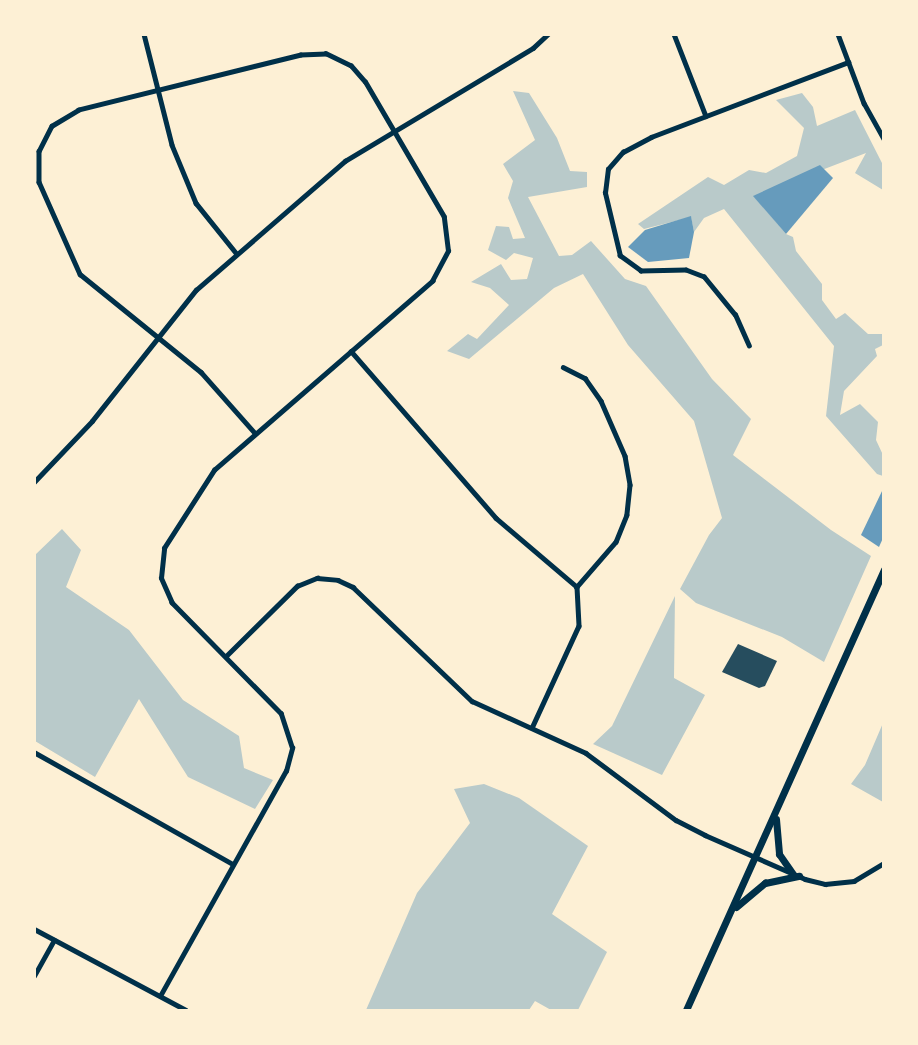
<!DOCTYPE html>
<style>
body{margin:0}
#map{position:relative;width:918px;height:1045px;overflow:hidden;background:#fdf0d5;font-family:"Roboto Condensed",sans-serif}
div>[style]{position:absolute}
.green>*{inset:0;background:#b9caca}
.water>*{inset:0;background:#669bbc}
.building>*{inset:0;background:#264d5e}
.minor>*{height:4.5px;margin:-2.25px;padding:0 2.25px;transform-origin:2.25px;border-radius:2.25px;background:#003049}
.tertiary>*{height:5px;margin:-2.5px;padding:0 2.5px;transform-origin:2.5px;border-radius:2.5px;background:#003049}
.primary>*{height:7px;margin:-3.5px;padding:0 3.5px;transform-origin:3.5px;border-radius:3.5px;background:#003049}
span{translate:-50% -50%;white-space:nowrap;text-align:center;line-height:1.15;-webkit-text-stroke:5px #fdf0d5;paint-order:stroke}
.frame{position:absolute;inset:0;border:36px solid #fdf0d5;pointer-events:none}
</style>
<div id="map">
<div class="green">
<div style="clip-path:polygon(513px 91px,529px 93px,557px 138px,570px 171px,587px 172px,587px 187px,528px 197px,559px 256px,572px 255px,591px 241px,625px 279px,646px 286px,712px 379px,751px 419px,733px 455px,831px 530px,871px 556px,824px 662px,782px 637px,696px 603px,680px 589px,709px 535px,722px 518px,694px 421px,628px 345px,583px 274px,554px 288px,469px 359px,447px 351px,468px 334px,477px 339px,509px 305px,490px 288px,471px 282px,501px 264px,511px 280px,527px 279px,533px 258px,514px 253px,506px 260px,488px 250px,496px 226px,509px 227px,513px 239px,525px 238px,508px 198px,513px 181px,503px 164px,535px 140px)"></div>
<div style="clip-path:polygon(802px 93px,813px 107px,817px 126px,855px 110px,883px 165px,883px 190px,855px 173px,866px 153px,754px 196px,786px 234px,793px 237px,796px 251px,822px 284px,822px 300px,836px 319px,845px 313px,868px 334px,883px 334px,883px 345px,875px 349px,877px 356px,844px 391px,840px 415px,860px 404px,878px 422px,876px 440px,883px 455px,883px 476px,877px 474px,826px 416px,834px 346px,724px 209px,704px 218px,694px 232px,691px 217px,644px 229px,638px 224px,708px 177px,724px 185px,749px 170px,766px 173px,797px 156px,804px 128px,776px 100px)"></div>
<div style="clip-path:polygon(62px 529px,81px 550px,66px 587px,129px 630px,183px 700px,239px 736px,244px 768px,273px 780px,255px 809px,188px 777px,139px 699px,95px 777px,35px 741px,35px 555px)"></div>
<div style="clip-path:polygon(675px 596px,674px 678px,705px 695px,662px 775px,593px 744px,612px 726px)"></div>
<div style="clip-path:polygon(883px 723px,883px 802px,851px 784px,865px 765px)"></div>
<div style="clip-path:polygon(484px 784px,519px 798px,588px 846px,552px 914px,607px 952px,578px 1010px,551px 1010px,535px 1001px,529px 1010px,366px 1010px,417px 893px,470px 823px,454px 789px)"></div>
</div>
<div class="water">
<div style="clip-path:polygon(820px 165px,833px 178px,786px 234px,753px 196px)"></div>
<div style="clip-path:polygon(691px 216px,694px 232px,689px 258px,648px 262px,628px 247px,645px 230px)"></div>
<div style="clip-path:polygon(883px 489px,883px 538px,879px 547px,861px 535px)"></div>
</div>
<div class="building">
<div style="clip-path:polygon(738px 644px,777px 661px,765px 686px,759px 688px,722px 672px)"></div>
</div>
<div class="minor">
<div style="left:144px;top:34px;width:114px;rotate:75.8deg"></div>
<div style="left:172px;top:145px;width:63px;rotate:67.5deg"></div>
<div style="left:196px;top:203px;width:65px;rotate:51.2deg"></div>
<div style="left:674px;top:34px;width:88px;rotate:68.7deg"></div>
<div style="left:838px;top:34px;width:74px;rotate:69.4deg"></div>
<div style="left:864px;top:103px;width:41px;rotate:60.9deg"></div>
<div style="left:749px;top:346px;width:34px;rotate:-114deg"></div>
<div style="left:735px;top:315px;width:49px;rotate:-129.2deg"></div>
<div style="left:704px;top:277px;width:19px;rotate:-159deg"></div>
<div style="left:686px;top:270px;width:45px;rotate:178.7deg"></div>
<div style="left:641px;top:271px;width:26px;rotate:-144deg"></div>
<div style="left:620px;top:256px;width:65px;rotate:-103.4deg"></div>
<div style="left:605px;top:193px;width:24px;rotate:-83deg"></div>
<div style="left:608px;top:169px;width:23px;rotate:-49deg"></div>
<div style="left:623px;top:152px;width:32px;rotate:-28deg"></div>
<div style="left:651px;top:137px;width:211px;rotate:-20.8deg"></div>
<div style="left:351px;top:351px;width:221px;rotate:49deg"></div>
<div style="left:496px;top:518px;width:106px;rotate:40.4deg"></div>
<div style="left:577px;top:587px;width:39px;rotate:87deg"></div>
<div style="left:579px;top:626px;width:112px;rotate:114.7deg"></div>
<div style="left:563px;top:367px;width:25px;rotate:27deg"></div>
<div style="left:585px;top:378px;width:28px;rotate:55deg"></div>
<div style="left:601px;top:401px;width:60px;rotate:66.4deg"></div>
<div style="left:625px;top:456px;width:29px;rotate:80deg"></div>
<div style="left:630px;top:485px;width:30px;rotate:96deg"></div>
<div style="left:627px;top:515px;width:29px;rotate:112deg"></div>
<div style="left:616px;top:542px;width:60px;rotate:130.9deg"></div>
<div style="left:34px;top:482px;width:84px;rotate:-46.4deg"></div>
<div style="left:92px;top:421px;width:167px;rotate:-51.6deg"></div>
<div style="left:196px;top:290px;width:197px;rotate:-40.9deg"></div>
<div style="left:345px;top:161px;width:219px;rotate:-31deg"></div>
<div style="left:533px;top:48px;width:21px;rotate:-43deg"></div>
<div style="left:226px;top:656px;width:100px;rotate:-44.6deg"></div>
<div style="left:297px;top:586px;width:22px;rotate:-22deg"></div>
<div style="left:317px;top:578px;width:21px;rotate:5deg"></div>
<div style="left:338px;top:580px;width:17px;rotate:25deg"></div>
<div style="left:353px;top:587px;width:165px;rotate:43.8deg"></div>
<div style="left:472px;top:701px;width:125px;rotate:24.5deg"></div>
<div style="left:586px;top:753px;width:112px;rotate:36.7deg"></div>
<div style="left:676px;top:820px;width:33px;rotate:27deg"></div>
<div style="left:705px;top:835px;width:109px;rotate:23.7deg"></div>
<div style="left:805px;top:879px;width:21px;rotate:14deg"></div>
<div style="left:825px;top:884px;width:29px;rotate:-6deg"></div>
<div style="left:854px;top:881px;width:35px;rotate:-31deg"></div>
<div style="left:34px;top:752px;width:228px;rotate:29.4deg"></div>
<div style="left:34px;top:976px;width:41px;rotate:-60.9deg"></div>
<div style="left:160px;top:996px;width:258px;rotate:-60.8deg"></div>
<div style="left:286px;top:771px;width:24px;rotate:-75deg"></div>
<div style="left:292px;top:748px;width:36px;rotate:-108deg"></div>
<div style="left:281px;top:714px;width:156px;rotate:-134.5deg"></div>
<div style="left:172px;top:603px;width:27px;rotate:-114deg"></div>
<div style="left:161px;top:578px;width:30px;rotate:-84deg"></div>
<div style="left:164px;top:548px;width:93px;rotate:-57.3deg"></div>
<div style="left:214px;top:470px;width:289px;rotate:-40.9deg"></div>
<div style="left:432px;top:281px;width:34px;rotate:-62deg"></div>
<div style="left:448px;top:251px;width:34px;rotate:-97deg"></div>
<div style="left:444px;top:217px;width:156px;rotate:-120.3deg"></div>
<div style="left:365px;top:82px;width:21px;rotate:-131deg"></div>
<div style="left:351px;top:66px;width:28px;rotate:-154deg"></div>
<div style="left:326px;top:54px;width:25px;rotate:178deg"></div>
<div style="left:301px;top:55px;width:229px;rotate:166.1deg"></div>
<div style="left:79px;top:110px;width:31px;rotate:149deg"></div>
<div style="left:52px;top:126px;width:28px;rotate:117deg"></div>
<div style="left:39px;top:151px;width:31px;rotate:90deg"></div>
<div style="left:39px;top:182px;width:101px;rotate:66deg"></div>
<div style="left:80px;top:274px;width:156px;rotate:39deg"></div>
<div style="left:201px;top:372px;width:81px;rotate:48.5deg"></div>
</div>
<div class="tertiary">
<div style="left:34px;top:929px;width:172px;rotate:28.1deg"></div>
</div>
<div class="primary">
<div style="left:776px;top:819px;width:35px;rotate:85deg"></div>
<div style="left:779px;top:854px;width:24px;rotate:55deg"></div>
<div style="left:736px;top:907px;width:38px;rotate:-40deg"></div>
<div style="left:765px;top:883px;width:35px;rotate:-12deg"></div>
<div style="left:686px;top:1010px;width:483px;rotate:-65.8deg"></div>
</div>
<div class="frame"></div>
</div>
